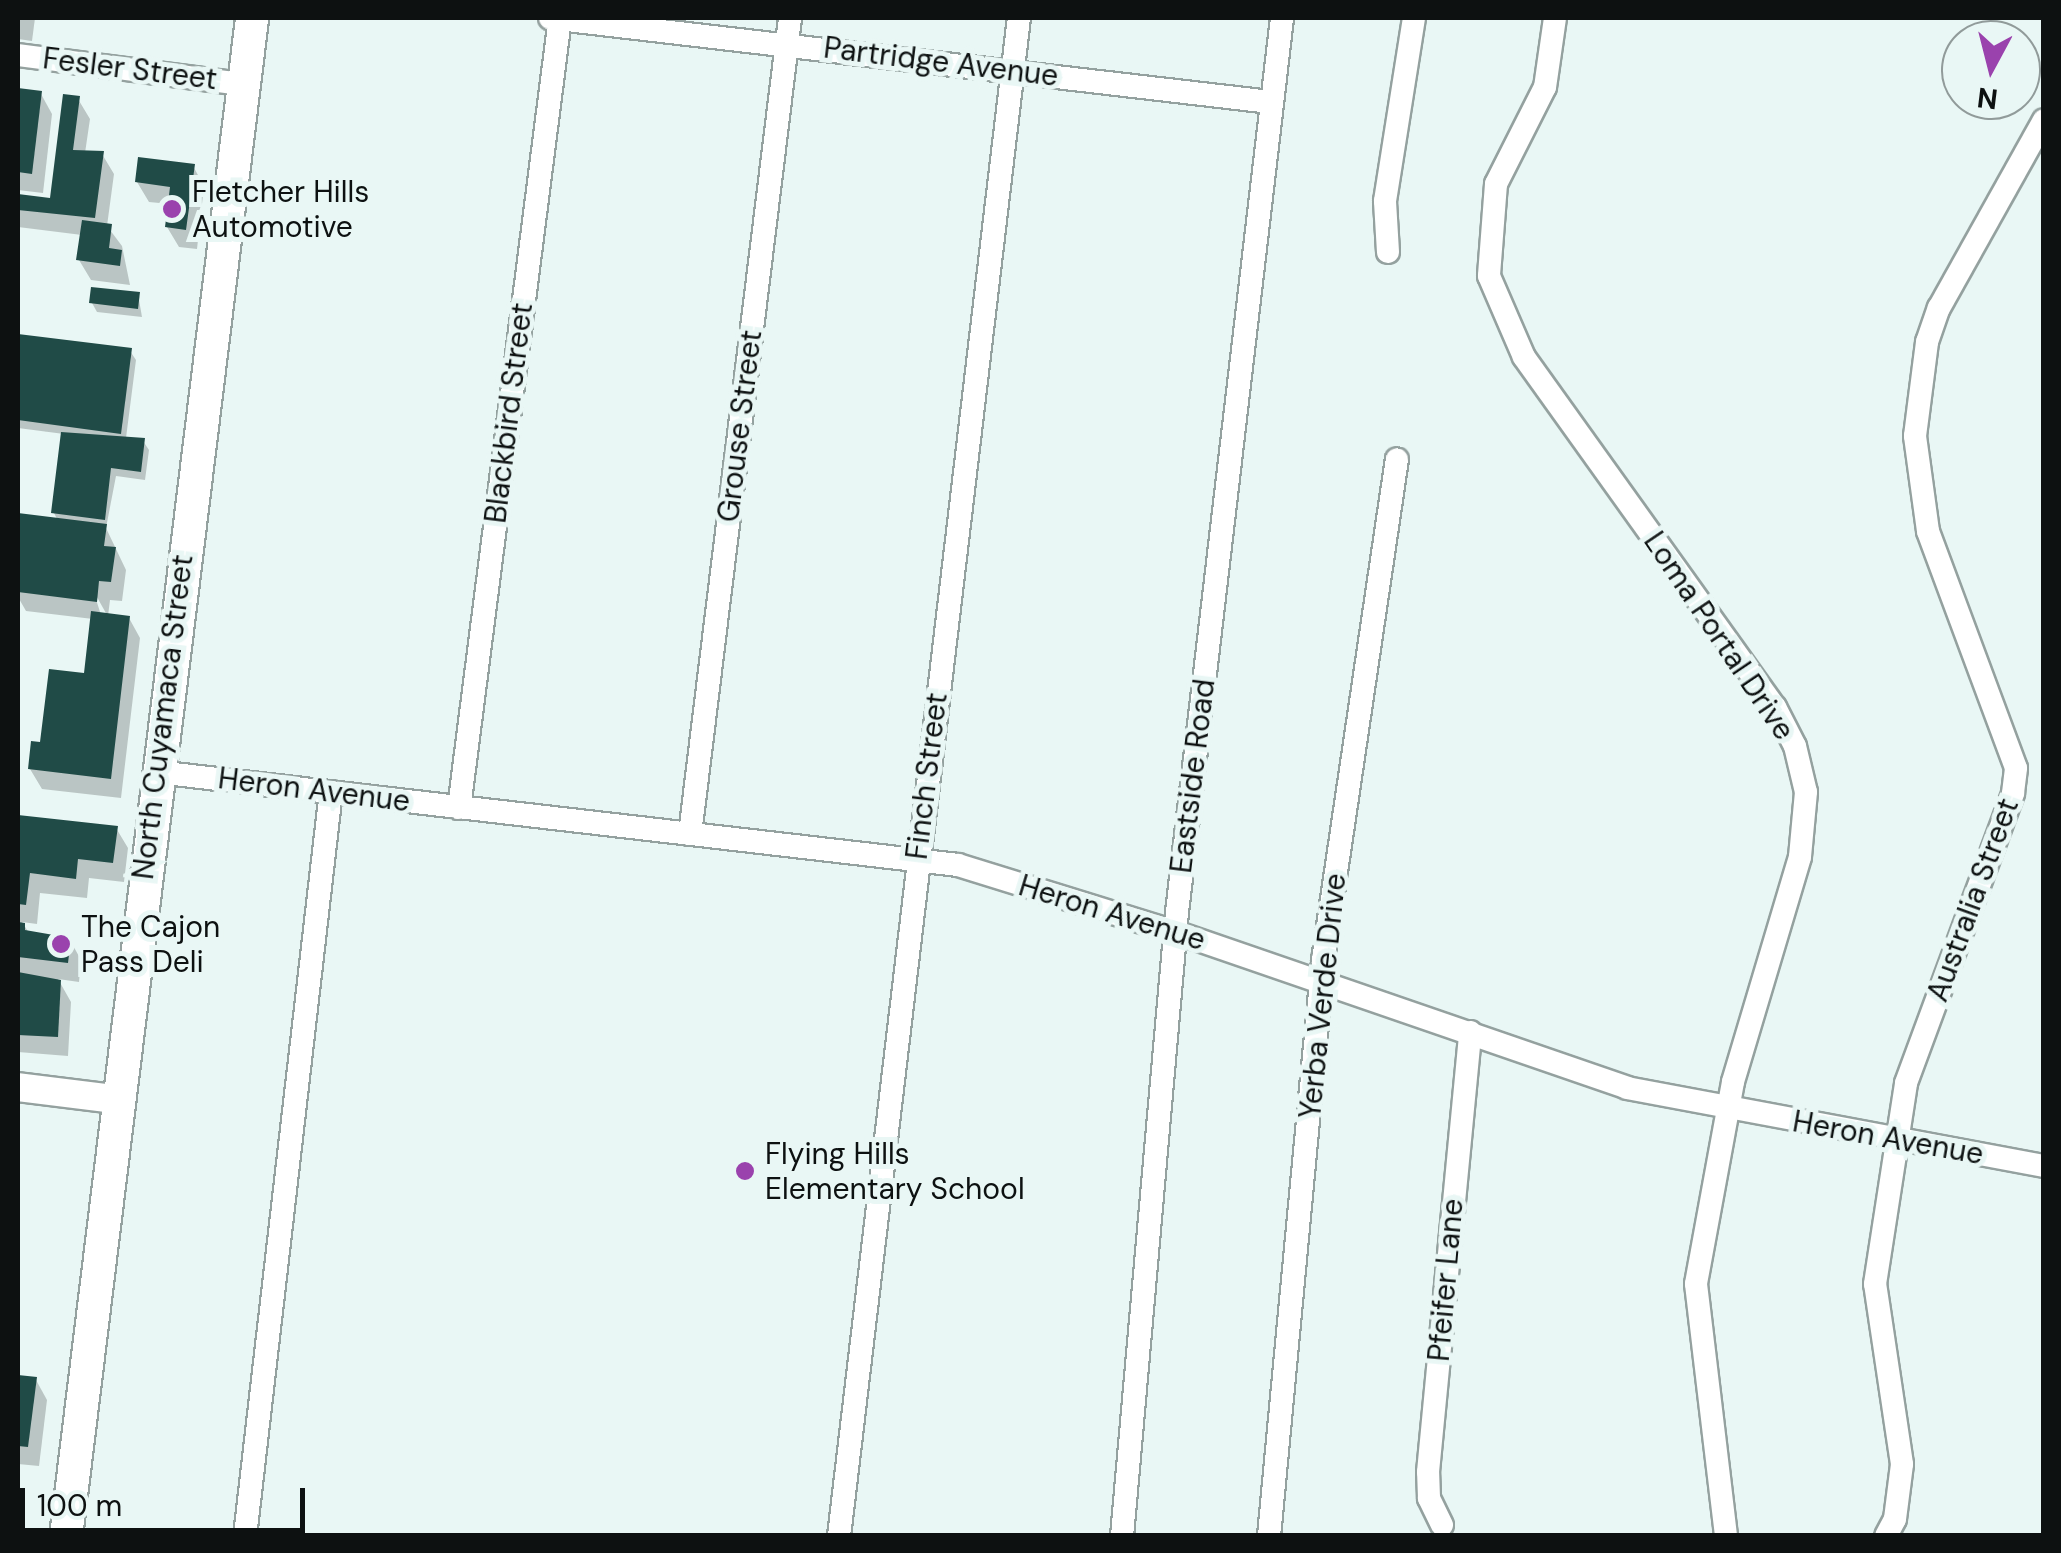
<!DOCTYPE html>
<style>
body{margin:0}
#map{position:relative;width:2061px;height:1553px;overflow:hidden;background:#e9f7f5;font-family:"DM Sans",sans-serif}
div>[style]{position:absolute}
.shadow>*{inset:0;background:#0003}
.building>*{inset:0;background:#204b47}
.roads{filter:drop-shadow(2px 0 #94a19f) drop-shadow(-2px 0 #94a19f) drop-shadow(0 2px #94a19f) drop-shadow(0 -2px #94a19f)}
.minor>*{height:22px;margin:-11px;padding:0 11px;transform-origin:11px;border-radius:11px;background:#fff}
.tertiary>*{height:28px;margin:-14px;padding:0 14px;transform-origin:14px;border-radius:14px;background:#fff}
.secondary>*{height:32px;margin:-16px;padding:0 16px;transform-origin:16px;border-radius:16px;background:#fff}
.dots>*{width:28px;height:28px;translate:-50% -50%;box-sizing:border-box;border:5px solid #e9f7f5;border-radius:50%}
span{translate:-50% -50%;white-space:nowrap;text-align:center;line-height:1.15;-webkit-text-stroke:10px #e9f7f5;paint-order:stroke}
.street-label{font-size:30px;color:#0d1111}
.poi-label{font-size:30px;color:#0d1111}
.left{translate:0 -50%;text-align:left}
.frame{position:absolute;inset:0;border:20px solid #0d1111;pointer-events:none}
.north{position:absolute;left:1941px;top:20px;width:100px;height:100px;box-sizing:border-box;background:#e9f7f5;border:2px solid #919b9a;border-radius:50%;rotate:187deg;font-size:28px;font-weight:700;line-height:40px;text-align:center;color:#0d1111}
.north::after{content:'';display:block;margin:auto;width:35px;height:45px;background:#9a42ad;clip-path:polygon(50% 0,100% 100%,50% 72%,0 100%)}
.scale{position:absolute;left:20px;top:1488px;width:285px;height:45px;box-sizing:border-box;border:5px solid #0d1111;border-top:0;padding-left:12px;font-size:30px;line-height:35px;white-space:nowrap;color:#0d1111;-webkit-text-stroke:8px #e9f7f5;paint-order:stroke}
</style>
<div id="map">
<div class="shadow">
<div style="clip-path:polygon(18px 18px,35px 18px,32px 41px,18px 39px)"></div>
<div style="clip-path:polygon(18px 91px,41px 94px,52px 114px,43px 193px,18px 190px)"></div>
<div style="clip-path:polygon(78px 99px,90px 119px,85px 153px,102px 154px,114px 174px,107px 226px,122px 246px,130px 285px,91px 280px,79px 260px,82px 235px,18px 227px,18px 196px,52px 201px)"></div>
<div style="clip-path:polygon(193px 166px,204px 186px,197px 249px,179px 247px,167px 227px,170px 204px,149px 202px,137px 182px)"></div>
<div style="clip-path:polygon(138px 294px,142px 317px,97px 312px,92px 303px)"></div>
<div style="clip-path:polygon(evenodd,18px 336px,130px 351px,136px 360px,126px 438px,143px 441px,149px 450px,145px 480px,116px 476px,106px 528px,126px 570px,122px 601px,110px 600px,108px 616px,129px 618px,140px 638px,121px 798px,42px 789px,30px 769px,86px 676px,93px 619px,26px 611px,18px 597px,18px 516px,58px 521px,54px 513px,64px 434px,18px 428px,18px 336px,93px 590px,107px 615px,101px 615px,93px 590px)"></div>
<div style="clip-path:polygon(18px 817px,116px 828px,128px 848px,124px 882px,89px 878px,87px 898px,40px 893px,37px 924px,22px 922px,29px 933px,70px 940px,81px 960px,79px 982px,58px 979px,71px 1002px,68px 1056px,18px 1052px)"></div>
<div style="clip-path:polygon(18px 1377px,36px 1380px,47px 1400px,39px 1466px,18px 1464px)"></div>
</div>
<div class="building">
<div style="clip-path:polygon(18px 88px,42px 91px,32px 174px,18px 172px)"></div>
<div style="clip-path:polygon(63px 94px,80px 96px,73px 150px,104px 151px,95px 218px,18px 210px,18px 194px,50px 198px)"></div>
<div style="clip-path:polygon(138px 157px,195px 164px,186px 230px,165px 227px,170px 187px,135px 182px)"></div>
<div style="clip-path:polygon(82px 220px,112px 224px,109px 248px,122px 250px,120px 266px,76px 260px)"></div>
<div style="clip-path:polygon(91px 287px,140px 292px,138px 309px,89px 303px)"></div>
<div style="clip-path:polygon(18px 334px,132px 348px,121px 434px,18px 420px)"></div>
<div style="clip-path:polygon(61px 432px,145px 438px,141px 472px,111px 468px,105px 520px,51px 513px)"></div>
<div style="clip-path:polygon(18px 513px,107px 524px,104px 546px,116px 547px,111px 582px,99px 581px,97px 602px,18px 592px)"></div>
<div style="clip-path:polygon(91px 611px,130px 616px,111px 779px,28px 769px,31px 741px,40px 742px,49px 669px,84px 673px)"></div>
<div style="clip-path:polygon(18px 815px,118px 826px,113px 863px,78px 859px,76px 879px,30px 873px,26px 905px,18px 904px)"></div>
<div style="clip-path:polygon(18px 922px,25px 923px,25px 930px,71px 938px,68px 963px,18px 957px)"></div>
<div style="clip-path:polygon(18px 972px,61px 980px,58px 1037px,18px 1035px)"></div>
<div style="clip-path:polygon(18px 1375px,37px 1377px,28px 1447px,18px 1446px)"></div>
</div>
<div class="roads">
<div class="minor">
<div style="left:550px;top:18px;width:726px;rotate:6.65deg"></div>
<div style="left:1555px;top:18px;width:70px;rotate:98.2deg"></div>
<div style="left:1545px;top:87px;width:109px;rotate:116.8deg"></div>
<div style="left:1496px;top:184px;width:92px;rotate:94.4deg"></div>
<div style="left:1489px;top:276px;width:88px;rotate:66.6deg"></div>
<div style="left:1524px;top:357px;width:431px;rotate:54.4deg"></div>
<div style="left:1775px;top:707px;width:44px;rotate:62.9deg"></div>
<div style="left:1795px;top:746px;width:47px;rotate:76.6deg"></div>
<div style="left:1806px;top:792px;width:65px;rotate:95.3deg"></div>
<div style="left:1800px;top:857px;width:235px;rotate:106.6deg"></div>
<div style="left:1733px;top:1082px;width:205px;rotate:100.4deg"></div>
<div style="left:1696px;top:1284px;width:253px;rotate:83.2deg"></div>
<div style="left:18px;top:55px;width:226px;rotate:7.4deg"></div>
<div style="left:1388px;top:252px;width:51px;rotate:-93.4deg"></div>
<div style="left:1385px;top:201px;width:185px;rotate:-81deg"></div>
<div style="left:157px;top:772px;width:806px;rotate:6.62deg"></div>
<div style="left:958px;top:865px;width:227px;rotate:17.2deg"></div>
<div style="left:1175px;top:932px;width:478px;rotate:19deg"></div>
<div style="left:1627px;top:1088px;width:424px;rotate:10.6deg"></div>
<div style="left:459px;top:808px;width:795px;rotate:-82.71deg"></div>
<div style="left:690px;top:834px;width:822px;rotate:-83.01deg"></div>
<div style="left:1442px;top:1525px;width:30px;rotate:-116deg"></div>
<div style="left:1429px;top:1498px;width:26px;rotate:-92deg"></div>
<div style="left:1428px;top:1472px;width:442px;rotate:-84.5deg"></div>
<div style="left:245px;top:1536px;width:749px;rotate:-83.41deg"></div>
<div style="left:839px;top:1536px;width:1529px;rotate:-83.24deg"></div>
<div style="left:1122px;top:1536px;width:626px;rotate:-84.96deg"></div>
<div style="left:1177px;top:912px;width:900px;rotate:-83.3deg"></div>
<div style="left:1269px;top:1536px;width:579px;rotate:-84.64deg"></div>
<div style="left:1323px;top:960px;width:506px;rotate:-81.6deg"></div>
<div style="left:1886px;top:1536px;width:19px;rotate:-62deg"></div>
<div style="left:1895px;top:1519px;width:55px;rotate:-82.7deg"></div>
<div style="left:1902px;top:1464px;width:182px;rotate:-98.5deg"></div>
<div style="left:1875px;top:1284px;width:203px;rotate:-81.2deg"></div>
<div style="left:1906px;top:1083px;width:309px;rotate:-69.7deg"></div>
<div style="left:2013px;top:793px;width:25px;rotate:-83deg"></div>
<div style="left:2016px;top:768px;width:253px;rotate:-110.4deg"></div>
<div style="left:1928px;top:531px;width:96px;rotate:-97.8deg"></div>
<div style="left:1915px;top:436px;width:95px;rotate:-82.7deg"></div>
<div style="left:1927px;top:342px;width:36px;rotate:-71deg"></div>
<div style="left:1939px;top:308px;width:215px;rotate:-60.8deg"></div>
</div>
<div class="tertiary">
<div style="left:18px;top:1087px;width:98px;rotate:7.1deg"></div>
</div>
<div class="secondary">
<div style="left:66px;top:1536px;width:1529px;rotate:-83.01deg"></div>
</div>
</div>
<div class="dots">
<div style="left:172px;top:209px;background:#9a42ad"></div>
<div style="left:61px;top:944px;background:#9a42ad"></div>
<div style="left:745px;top:1171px;background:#9a42ad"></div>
</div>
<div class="street-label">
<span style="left:941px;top:62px;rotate:7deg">Partridge Avenue</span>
<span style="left:130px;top:69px;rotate:7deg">Fesler Street</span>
<span style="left:509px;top:413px;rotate:-83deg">Blackbird Street</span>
<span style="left:740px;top:426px;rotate:-83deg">Grouse Street</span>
<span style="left:1719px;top:636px;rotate:56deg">Loma Portal Drive</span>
<span style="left:163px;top:717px;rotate:-83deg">North Cuyamaca Street</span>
<span style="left:927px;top:776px;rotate:-83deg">Finch Street</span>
<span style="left:1193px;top:776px;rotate:-83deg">Eastside Road</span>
<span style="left:314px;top:790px;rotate:7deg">Heron Avenue</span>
<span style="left:1973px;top:900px;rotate:-70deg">Australia Street</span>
<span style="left:1112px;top:913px;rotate:17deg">Heron Avenue</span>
<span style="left:1323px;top:996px;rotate:-84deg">Yerba Verde Drive</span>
<span style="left:1888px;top:1138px;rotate:10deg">Heron Avenue</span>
<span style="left:1446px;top:1280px;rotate:-85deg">Pfeifer Lane</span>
</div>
<div class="poi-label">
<span class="left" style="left:192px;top:209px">Fletcher Hills<br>Automotive</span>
<span class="left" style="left:81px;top:944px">The Cajon<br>Pass Deli</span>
<span class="left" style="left:765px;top:1171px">Flying Hills<br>Elementary School</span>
</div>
<div class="frame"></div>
<div class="north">N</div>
<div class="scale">100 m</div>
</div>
